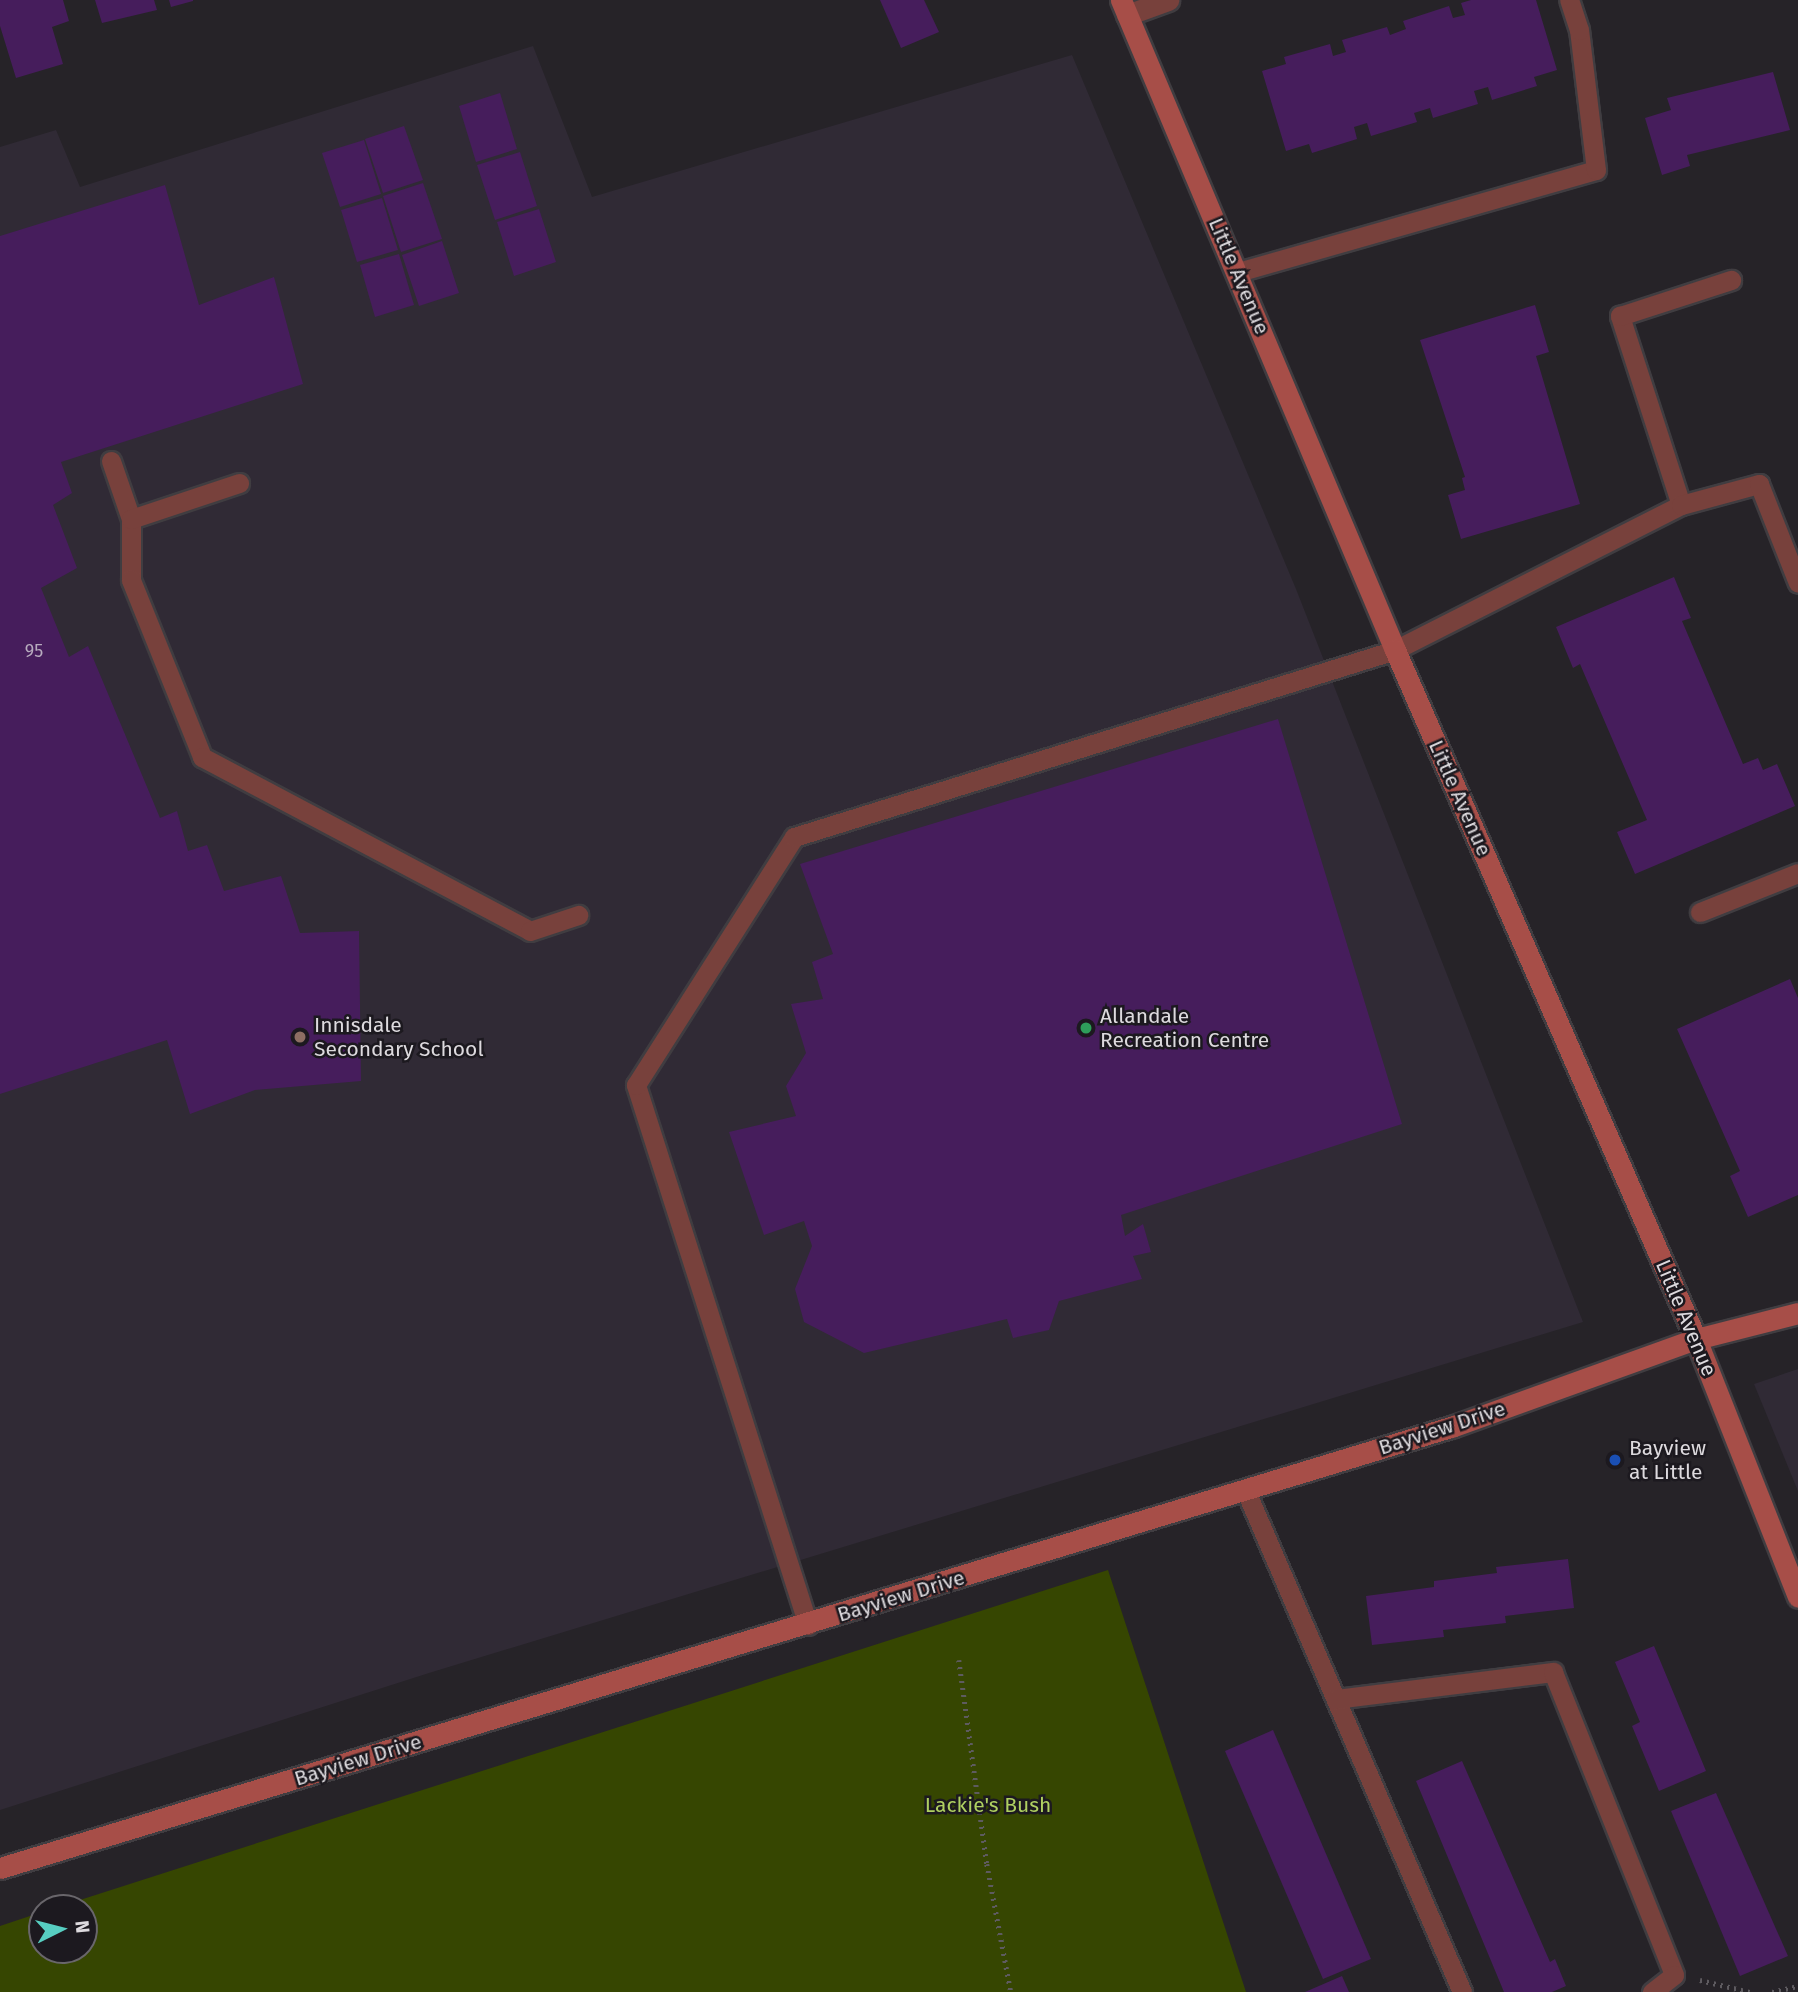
<!DOCTYPE html>
<style>
body{margin:0}
#map{position:relative;width:1798px;height:1992px;overflow:hidden;background:#262328;font-family:"Fira Sans",sans-serif}
div>[style]{position:absolute}
.built>*{inset:0;background:#302a35}
.green>*{inset:0;background:#364601}
.building>*{inset:0;background:#461d5c}
.path>*{height:4.5px;margin-top:-2.25px;transform-origin:0;background:repeating-linear-gradient(90deg,#5e5b60 0 2px,transparent 0 7px)}
.roads{filter:drop-shadow(2px 0 #403d41) drop-shadow(-2px 0 #403d41) drop-shadow(0 2px #403d41) drop-shadow(0 -2px #403d41)}
.lane>*{height:19px;margin:-9.5px;padding:0 9.5px;transform-origin:9.5px;border-radius:9.5px;background:#78413c}
.street>*{height:21px;margin:-10.5px;padding:0 10.5px;transform-origin:10.5px;border-radius:10.5px;background:#78413c}
.secondary>*{height:21px;margin:-10.5px;padding:0 10.5px;transform-origin:10.5px;border-radius:10.5px;background:#a74e48}
.dots>*{width:19px;height:19px;translate:-50% -50%;box-sizing:border-box;border:4px solid #1c191f;border-radius:50%}
span{translate:-50% -50%;white-space:nowrap;text-align:center;line-height:1.15;-webkit-text-stroke:5px #1c191f;paint-order:stroke}
.number-label{font-size:18px;color:#b7abbe}
.number-label span{-webkit-text-stroke-width:0}
.street-label{font-size:21px;color:#dddade}
.poi-label{font-size:21px;color:#dddade}
.left{translate:0 -50%;text-align:left}
.park-label{font-size:21px;color:#afd061}
.north{position:absolute;left:28px;top:1894px;width:70px;height:70px;box-sizing:border-box;background:#1c191f;border:2px solid #69666b;border-radius:50%;rotate:84deg;font-size:19px;font-weight:700;line-height:28px;text-align:center;color:#dddade}
.north::after{content:'';display:block;margin:auto;width:24px;height:32px;background:#57cec1;clip-path:polygon(50% 0,100% 100%,50% 72%,0 100%)}
</style>
<div id="map">
<div class="built">
<div style="clip-path:polygon(533px 46px,592px 197px,1072px 55px,1296px 589px,1583px 1322px,429px 1673px,0 1810px,0 147px,56px 130px,80px 187px)"></div>
<div style="clip-path:polygon(1798px 1369px,1798px 1491px,1754px 1384px)"></div>
</div>
<div class="green">
<div style="clip-path:polygon(1108px 1570px,1246px 1992px,0 1992px,0 1926px,42px 1912px,42px 1950px,84px 1950px,84px 1908px,55px 1908px)"></div>
</div>
<div class="building">
<div style="clip-path:polygon(0 0,63px 0,69px 21px,52px 27px,63px 64px,16px 78px,0 26px)"></div>
<div style="clip-path:polygon(95px 0,154px 0,157px 10px,102px 23px)"></div>
<div style="clip-path:polygon(169px 0,193px 0,193px 1px,171px 7px)"></div>
<div style="clip-path:polygon(880px 0,924px 0,939px 32px,901px 48px)"></div>
<div style="clip-path:polygon(1471px 0,1536px 0,1557px 70px,1534px 77px,1537px 86px,1492px 100px,1488px 87px,1474px 91px,1478px 104px,1433px 118px,1430px 108px,1414px 113px,1417px 122px,1371px 136px,1367px 123px,1354px 127px,1357px 139px,1312px 153px,1309px 144px,1286px 151px,1262px 71px,1286px 64px,1284px 57px,1330px 44px,1333px 56px,1346px 52px,1342px 40px,1387px 27px,1390px 35px,1406px 29px,1403px 21px,1449px 6px,1453px 18px,1465px 15px,1461px 3px)"></div>
<div style="clip-path:polygon(1773px 72px,1790px 130px,1687px 155px,1690px 166px,1662px 175px,1645px 118px,1671px 110px,1667px 98px)"></div>
<div style="clip-path:polygon(500px 93px,517px 149px,476px 162px,459px 106px)"></div>
<div style="clip-path:polygon(404px 126px,423px 180px,383px 193px,365px 139px)"></div>
<div style="clip-path:polygon(364px 140px,381px 194px,340px 207px,322px 153px)"></div>
<div style="clip-path:polygon(520px 152px,537px 206px,495px 220px,477px 165px)"></div>
<div style="clip-path:polygon(423px 183px,442px 239px,401px 252px,383px 196px)"></div>
<div style="clip-path:polygon(165px 185px,199px 305px,274px 277px,303px 384px,61px 462px,72px 493px,53px 505px,77px 568px,41px 588px,69px 657px,88px 646px,160px 818px,177px 811px,188px 851px,207px 845px,224px 891px,281px 876px,300px 933px,359px 931px,361px 1081px,255px 1090px,190px 1114px,167px 1040px,0 1094px,0 236px)"></div>
<div style="clip-path:polygon(382px 198px,398px 250px,357px 262px,341px 210px)"></div>
<div style="clip-path:polygon(539px 209px,556px 262px,514px 276px,497px 222px)"></div>
<div style="clip-path:polygon(442px 241px,459px 293px,419px 306px,402px 255px)"></div>
<div style="clip-path:polygon(399px 254px,414px 305px,375px 317px,360px 265px)"></div>
<div style="clip-path:polygon(1535px 305px,1549px 352px,1536px 356px,1580px 504px,1461px 539px,1448px 495px,1465px 490px,1462px 478px,1465px 477px,1420px 340px)"></div>
<div style="clip-path:polygon(1674px 577px,1691px 618px,1682px 621px,1743px 764px,1758px 758px,1763px 770px,1777px 764px,1795px 806px,1635px 874px,1617px 832px,1647px 820px,1580px 664px,1573px 668px,1556px 627px)"></div>
<div style="clip-path:polygon(1278px 719px,1402px 1124px,1121px 1215px,1125px 1236px,1143px 1224px,1151px 1252px,1133px 1256px,1142px 1279px,1059px 1301px,1049px 1330px,1013px 1338px,1007px 1319px,864px 1353px,804px 1322px,795px 1289px,812px 1246px,804px 1221px,764px 1235px,729px 1132px,796px 1116px,786px 1086px,806px 1053px,791px 1004px,823px 999px,812px 962px,833px 954px,800px 864px)"></div>
<div style="clip-path:polygon(1790px 979px,1798px 998px,1798px 1195px,1748px 1217px,1730px 1176px,1740px 1171px,1677px 1029px)"></div>
<div style="clip-path:polygon(1568px 1559px,1574px 1608px,1505px 1616px,1506px 1623px,1443px 1630px,1444px 1637px,1372px 1645px,1366px 1596px,1434px 1587px,1434px 1581px,1497px 1573px,1496px 1567px)"></div>
<div style="clip-path:polygon(1654px 1646px,1706px 1771px,1659px 1791px,1632px 1726px,1640px 1722px,1615px 1662px)"></div>
<div style="clip-path:polygon(1273px 1730px,1371px 1959px,1323px 1979px,1225px 1751px)"></div>
<div style="clip-path:polygon(1462px 1761px,1550px 1962px,1555px 1959px,1566px 1986px,1552px 1992px,1504px 1992px,1416px 1781px)"></div>
<div style="clip-path:polygon(1716px 1793px,1788px 1956px,1740px 1976px,1671px 1811px)"></div>
<div style="clip-path:polygon(1342px 1976px,1349px 1992px,1305px 1992px)"></div>
</div>
<div class="path">
<div style="left:959px;top:1660px;width:206px;rotate:82.2deg"></div>
<div style="left:987px;top:1864px;width:130px;rotate:79.4deg"></div>
<div style="left:1700px;top:1980px;width:51px;rotate:13.5deg"></div>
<div style="left:1772px;top:1992px;width:27px;rotate:-13deg"></div>
</div>
<div class="roads">
<div class="lane">
<div style="left:1238px;top:272px;width:372px;rotate:-15.9deg"></div>
<div style="left:1596px;top:170px;width:141px;rotate:-96.9deg"></div>
<div style="left:1579px;top:30px;width:32px;rotate:-108deg"></div>
<div style="left:111px;top:461px;width:61px;rotate:71deg"></div>
<div style="left:131px;top:519px;width:61px;rotate:90deg"></div>
<div style="left:131px;top:580px;width:191px;rotate:68.1deg"></div>
<div style="left:202px;top:757px;width:371px;rotate:27.9deg"></div>
<div style="left:530px;top:931px;width:51px;rotate:-18.4deg"></div>
<div style="left:1681px;top:505px;width:199px;rotate:-107.9deg"></div>
<div style="left:1620px;top:316px;width:117px;rotate:-18deg"></div>
<div style="left:131px;top:519px;width:114px;rotate:-18.4deg"></div>
<div style="left:1700px;top:912px;width:105px;rotate:-21.7deg"></div>
<div style="left:1245px;top:1489px;width:548px;rotate:66.66deg"></div>
<div style="left:808px;top:1625px;width:567px;rotate:-107.67deg"></div>
<div style="left:636px;top:1085px;width:294px;rotate:-57.5deg"></div>
<div style="left:794px;top:837px;width:629px;rotate:-17.28deg"></div>
<div style="left:1395px;top:650px;width:321px;rotate:-26.9deg"></div>
<div style="left:1681px;top:505px;width:81px;rotate:-15.1deg"></div>
<div style="left:1759px;top:484px;width:106px;rotate:68.5deg"></div>
<div style="left:1336px;top:1699px;width:219px;rotate:-7.1deg"></div>
<div style="left:1553px;top:1672px;width:326px;rotate:68.2deg"></div>
<div style="left:1674px;top:1975px;width:28px;rotate:142deg"></div>
</div>
<div class="street">
<div style="left:1127px;top:15px;width:44px;rotate:-20.1deg"></div>
</div>
<div class="secondary">
<div style="left:1121px;top:0;width:705px;rotate:67.14deg"></div>
<div style="left:1395px;top:650px;width:752px;rotate:66.4deg"></div>
<div style="left:1696px;top:1339px;width:277px;rotate:68.4deg"></div>
<div style="left:0;top:1868px;width:1517px;rotate:-16.91deg"></div>
<div style="left:1451px;top:1427px;width:260px;rotate:-19.8deg"></div>
<div style="left:1696px;top:1339px;width:105px;rotate:-14.3deg"></div>
</div>
</div>
<div class="dots">
<div style="left:1086px;top:1028px;background:#2e9e5b"></div>
<div style="left:300px;top:1037px;background:#8d6e63"></div>
<div style="left:1615px;top:1460px;background:#1a4fb4"></div>
</div>
<div class="number-label">
<span style="left:34px;top:651px">95</span>
</div>
<div class="street-label">
<span style="left:1239px;top:276px;rotate:67deg">Little Avenue</span>
<span style="left:1460px;top:798px;rotate:66deg">Little Avenue</span>
<span style="left:1686px;top:1318px;rotate:67deg">Little Avenue</span>
<span style="left:1442px;top:1428px;rotate:-18deg">Bayview Drive</span>
<span style="left:901px;top:1596px;rotate:-17deg">Bayview Drive</span>
<span style="left:358px;top:1760px;rotate:-17deg">Bayview Drive</span>
</div>
<div class="poi-label">
<span class="left" style="left:1100px;top:1028px">Allandale<br>Recreation Centre</span>
<span class="left" style="left:314px;top:1037px">Innisdale<br>Secondary School</span>
<span class="left" style="left:1629px;top:1460px">Bayview<br>at Little</span>
</div>
<div class="park-label">
<span style="left:988px;top:1805px">Lackie's Bush</span>
</div>
<div class="north">N</div>
</div>
